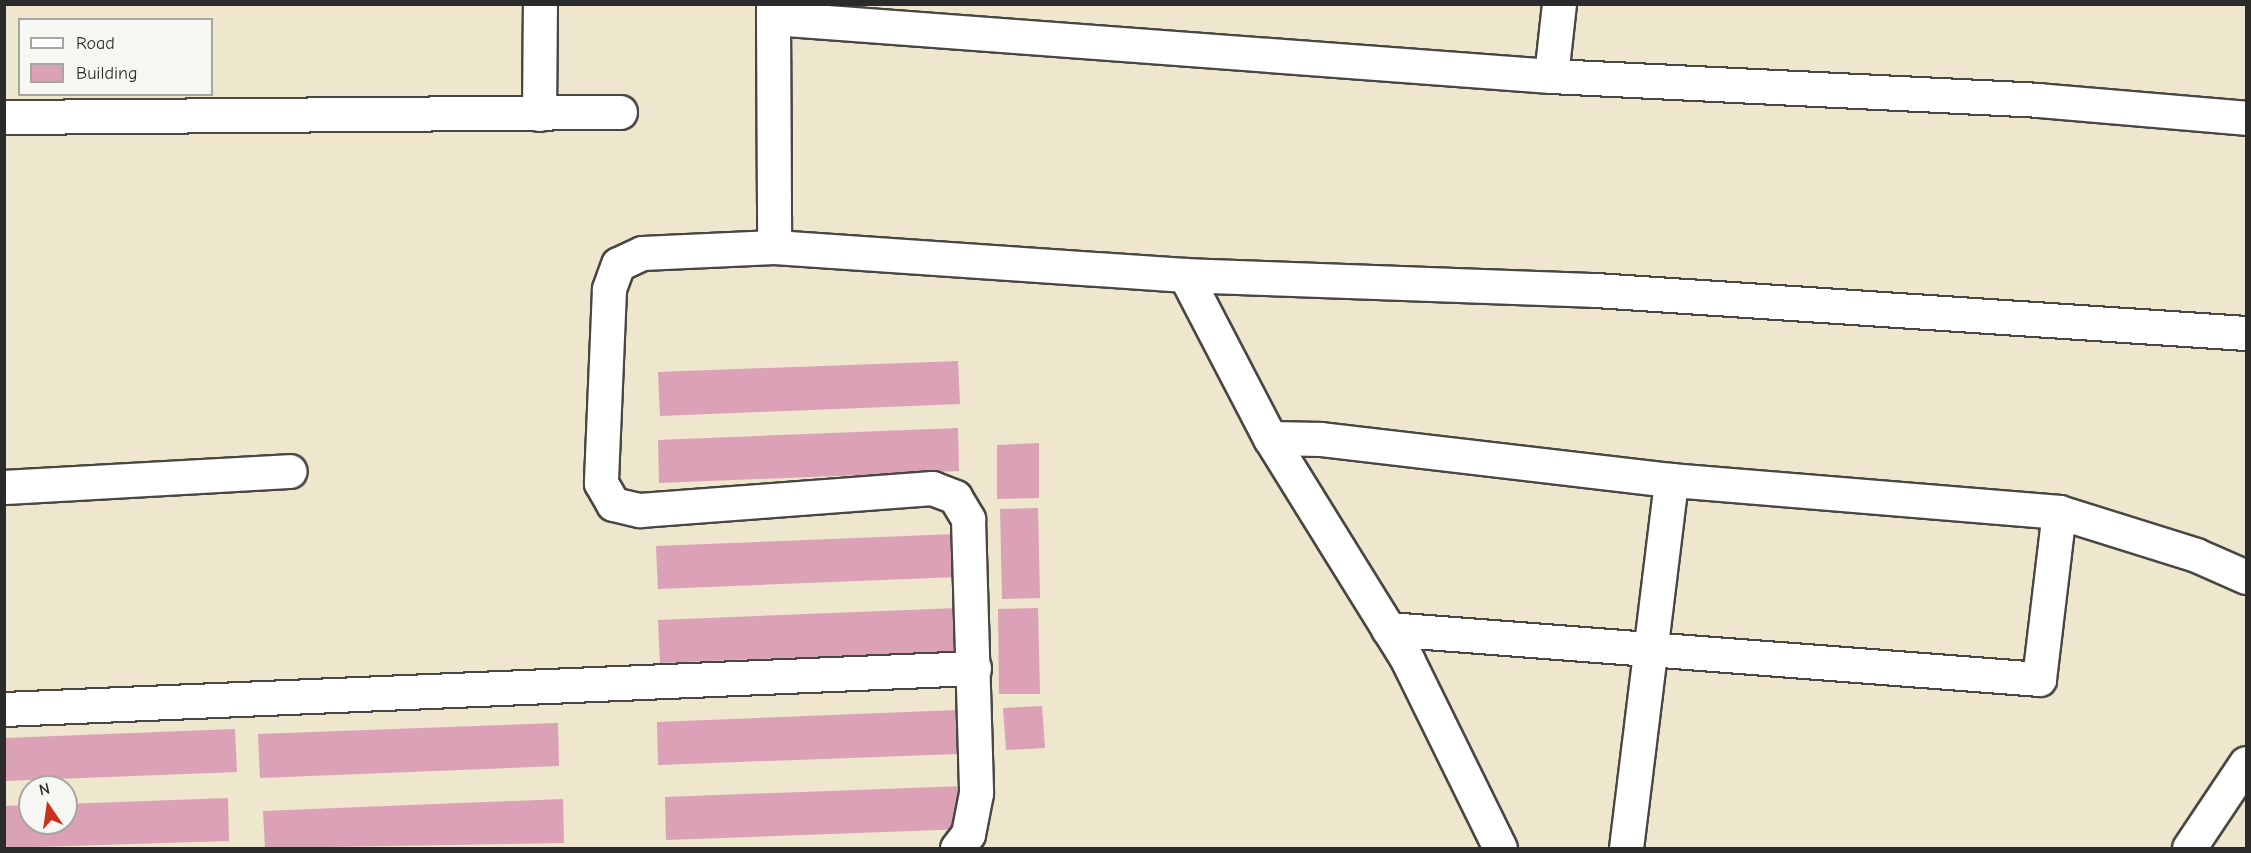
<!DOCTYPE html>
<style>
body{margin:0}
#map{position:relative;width:2251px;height:853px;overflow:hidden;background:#eee6cd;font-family:"Comic Neue",sans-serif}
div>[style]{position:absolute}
.building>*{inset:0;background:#dba1b6}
.roads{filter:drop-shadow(2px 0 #484743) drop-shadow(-2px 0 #484743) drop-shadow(0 2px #484743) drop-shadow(0 -2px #484743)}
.minor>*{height:33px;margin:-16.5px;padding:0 16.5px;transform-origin:16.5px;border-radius:16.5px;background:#fff}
span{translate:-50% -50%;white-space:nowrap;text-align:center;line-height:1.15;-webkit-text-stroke:4.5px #f6f6f2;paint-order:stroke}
.frame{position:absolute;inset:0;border:6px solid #2b2b2b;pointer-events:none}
.legend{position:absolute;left:18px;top:18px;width:195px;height:78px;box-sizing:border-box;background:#f6f6f2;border:2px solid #a5a5a2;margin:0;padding:8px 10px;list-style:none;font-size:18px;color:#2b2b2b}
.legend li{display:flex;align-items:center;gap:12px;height:30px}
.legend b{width:30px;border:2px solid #a5a5a2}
.north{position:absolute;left:18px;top:775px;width:60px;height:60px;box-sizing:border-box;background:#f6f6f2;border:2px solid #a5a5a2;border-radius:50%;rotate:347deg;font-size:16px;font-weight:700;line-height:24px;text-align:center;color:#2b2b2b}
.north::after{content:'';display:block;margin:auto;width:21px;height:27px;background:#c8321e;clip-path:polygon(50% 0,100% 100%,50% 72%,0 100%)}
</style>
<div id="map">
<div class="building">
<div style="clip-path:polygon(958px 361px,960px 404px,660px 416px,658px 372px)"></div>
<div style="clip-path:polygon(958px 428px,959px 471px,659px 483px,658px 440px)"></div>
<div style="clip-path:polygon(1039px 443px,1039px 498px,997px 499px,997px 445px)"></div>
<div style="clip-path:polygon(1038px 508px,1040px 598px,1002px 599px,1000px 509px)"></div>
<div style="clip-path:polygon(956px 534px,958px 577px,658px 589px,656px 546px)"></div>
<div style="clip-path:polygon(958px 608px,959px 651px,660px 663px,658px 620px)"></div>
<div style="clip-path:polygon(1038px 608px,1040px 694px,999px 694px,998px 609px)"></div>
<div style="clip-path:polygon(1042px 706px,1045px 748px,1006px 750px,1003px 708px)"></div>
<div style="clip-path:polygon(957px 710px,958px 754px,658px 765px,657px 722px)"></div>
<div style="clip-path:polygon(558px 723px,559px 766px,260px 778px,258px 734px)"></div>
<div style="clip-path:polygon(235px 729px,237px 772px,4px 781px,4px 738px)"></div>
<div style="clip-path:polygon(964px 786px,966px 829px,666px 840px,665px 797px)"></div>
<div style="clip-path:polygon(228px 798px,229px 841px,4px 848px,4px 806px,30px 805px,30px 823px,66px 823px,66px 804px)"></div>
<div style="clip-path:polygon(563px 799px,564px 843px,265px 848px,263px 811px)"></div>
</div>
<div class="roads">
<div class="minor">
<div style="left:773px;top:4px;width:14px;rotate:90deg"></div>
<div style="left:773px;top:18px;width:780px;rotate:4.26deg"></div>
<div style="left:1551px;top:76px;width:72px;rotate:-83.7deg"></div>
<div style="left:773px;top:18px;width:229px;rotate:89.7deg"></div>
<div style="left:774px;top:247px;width:412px;rotate:3.9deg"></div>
<div style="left:1185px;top:275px;width:410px;rotate:2.1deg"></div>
<div style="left:1595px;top:290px;width:652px;rotate:3.78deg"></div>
<div style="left:1551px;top:76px;width:488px;rotate:2.8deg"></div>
<div style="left:2038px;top:100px;width:209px;rotate:4.9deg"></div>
<div style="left:539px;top:114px;width:110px;rotate:-89.5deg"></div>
<div style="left:4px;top:117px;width:616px;rotate:-0.47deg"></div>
<div style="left:774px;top:247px;width:132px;rotate:177.4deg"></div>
<div style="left:642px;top:253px;width:26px;rotate:155deg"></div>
<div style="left:618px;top:264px;width:27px;rotate:110deg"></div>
<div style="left:609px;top:289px;width:194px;rotate:92.4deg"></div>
<div style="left:601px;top:483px;width:24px;rotate:60deg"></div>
<div style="left:613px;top:504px;width:28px;rotate:13deg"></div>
<div style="left:640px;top:510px;width:293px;rotate:-4.3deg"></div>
<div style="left:932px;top:488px;width:25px;rotate:21deg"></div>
<div style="left:955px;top:497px;width:26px;rotate:59deg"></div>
<div style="left:968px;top:519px;width:274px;rotate:88.3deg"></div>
<div style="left:976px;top:793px;width:42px;rotate:101deg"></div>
<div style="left:968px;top:834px;width:18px;rotate:128deg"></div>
<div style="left:1185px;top:275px;width:184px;rotate:62.5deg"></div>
<div style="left:1270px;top:438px;width:262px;rotate:58.2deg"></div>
<div style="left:1408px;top:661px;width:208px;rotate:63.8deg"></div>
<div style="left:1270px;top:438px;width:51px;rotate:1.1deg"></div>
<div style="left:1321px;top:439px;width:352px;rotate:6.7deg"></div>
<div style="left:1671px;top:480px;width:389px;rotate:4.7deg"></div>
<div style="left:2059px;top:512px;width:144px;rotate:17.4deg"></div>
<div style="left:2196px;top:555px;width:55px;rotate:23.7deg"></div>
<div style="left:4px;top:487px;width:286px;rotate:-3.2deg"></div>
<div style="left:1388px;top:629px;width:653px;rotate:4.39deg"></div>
<div style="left:2039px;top:679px;width:168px;rotate:-83.2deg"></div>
<div style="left:4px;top:709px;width:971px;rotate:-2.42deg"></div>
<div style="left:1626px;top:848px;width:371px;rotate:-83deg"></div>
<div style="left:2189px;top:848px;width:102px;rotate:-56.2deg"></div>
</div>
</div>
<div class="frame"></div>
<ul class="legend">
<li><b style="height:8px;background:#fff"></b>Road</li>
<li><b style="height:16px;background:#dba1b6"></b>Building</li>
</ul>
<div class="north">N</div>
</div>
